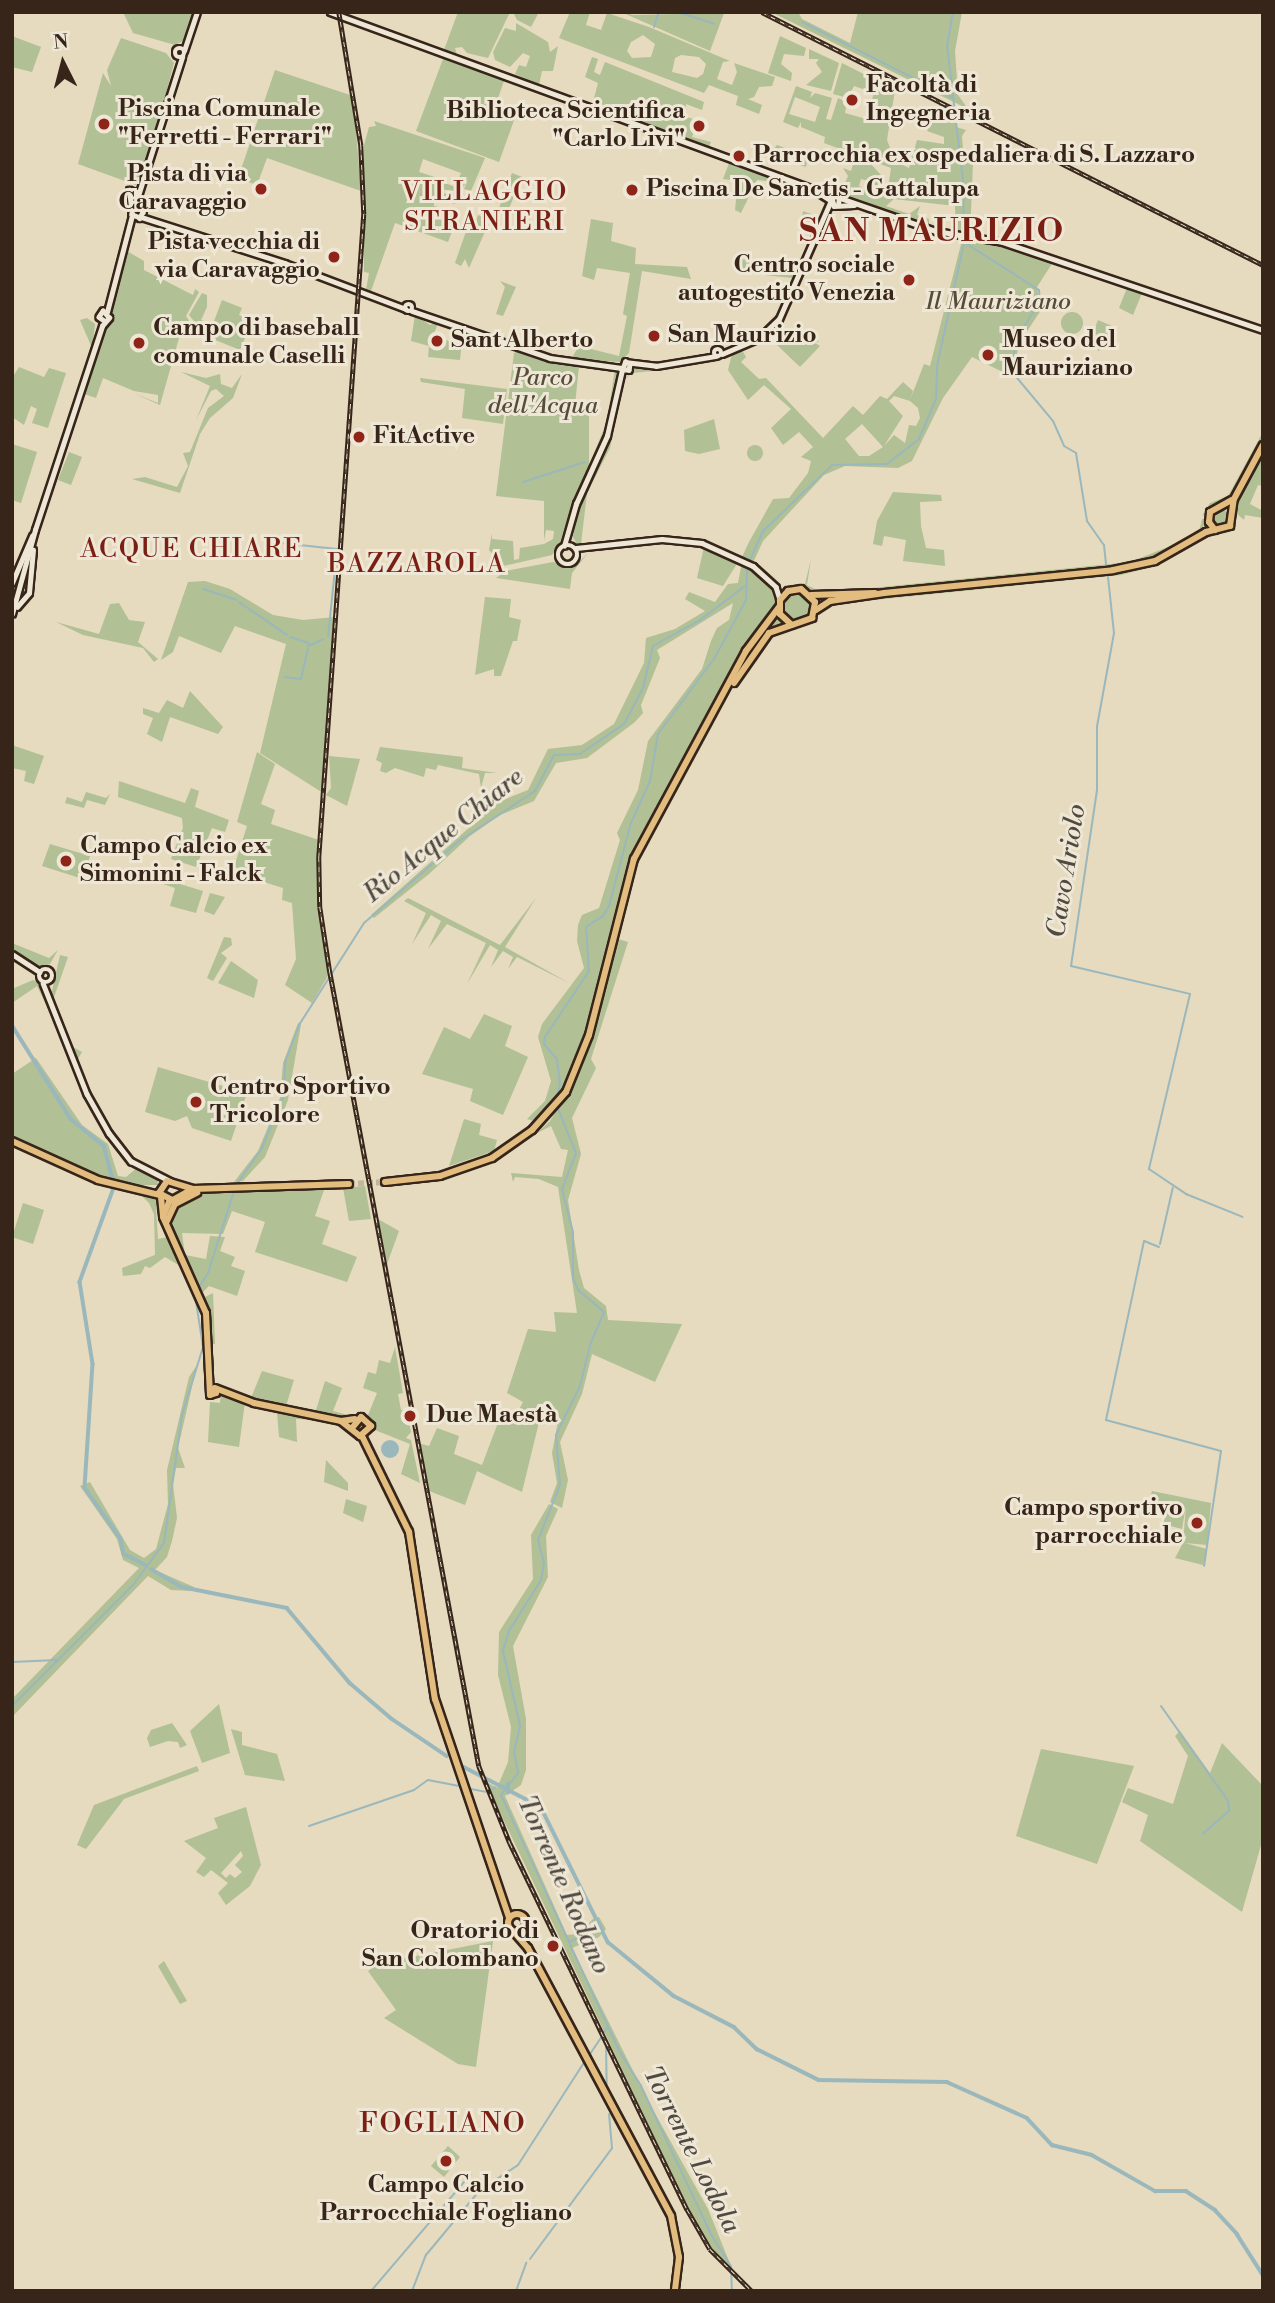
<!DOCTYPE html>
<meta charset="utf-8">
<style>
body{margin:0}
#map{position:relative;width:1275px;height:2303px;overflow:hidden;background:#e6dabf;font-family:"Libre Bodoni",serif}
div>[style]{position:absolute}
.green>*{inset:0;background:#b1c095}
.round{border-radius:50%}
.water>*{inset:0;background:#9ab8bc}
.stream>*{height:2px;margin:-1px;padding:0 1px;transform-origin:1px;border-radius:1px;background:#9ab8bc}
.canal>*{height:3.5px;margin:-1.75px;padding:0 1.75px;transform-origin:1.75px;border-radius:1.75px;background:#9ab8bc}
.primary-tunnel>*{height:6px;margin-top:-3px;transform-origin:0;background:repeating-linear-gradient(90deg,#c3b69e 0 6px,transparent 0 9px)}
.roads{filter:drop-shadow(2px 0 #37251a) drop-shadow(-2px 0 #37251a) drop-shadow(0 2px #37251a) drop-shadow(0 -2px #37251a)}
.secondary>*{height:4.5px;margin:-2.25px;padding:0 2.25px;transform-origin:2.25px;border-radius:2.25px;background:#efe7d5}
.secondary>.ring{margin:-2.25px;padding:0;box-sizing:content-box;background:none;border:4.5px solid #efe7d5;border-radius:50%}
.primary>*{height:6px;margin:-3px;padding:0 3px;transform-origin:3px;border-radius:3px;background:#e3bd80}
.primary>.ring{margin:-3px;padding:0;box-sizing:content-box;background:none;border:6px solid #e3bd80;border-radius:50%}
.rail>*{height:4.5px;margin-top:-2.25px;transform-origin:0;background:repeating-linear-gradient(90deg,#efe7d5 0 5px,#37251a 0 10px);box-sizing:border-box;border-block:2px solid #37251a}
.dots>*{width:19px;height:19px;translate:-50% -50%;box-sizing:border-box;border:4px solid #efe7d5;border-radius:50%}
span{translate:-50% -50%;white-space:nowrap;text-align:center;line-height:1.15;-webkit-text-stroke:6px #efe7d5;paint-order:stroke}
.poi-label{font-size:24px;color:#37251a;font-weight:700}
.left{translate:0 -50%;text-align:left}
.right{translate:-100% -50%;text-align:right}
.park-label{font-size:24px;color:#564c39;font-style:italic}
.neighbourhood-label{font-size:26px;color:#7a1f14;letter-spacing:2px}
.water-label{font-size:26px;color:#504a42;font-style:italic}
.quarter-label{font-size:28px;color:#7a1f14;letter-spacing:2px}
.district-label{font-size:32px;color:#7a1f14;font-weight:700;letter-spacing:2px}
.frame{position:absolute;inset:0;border:14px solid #37251a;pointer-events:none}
.north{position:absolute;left:28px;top:28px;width:70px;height:70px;-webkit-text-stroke:5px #efe7d5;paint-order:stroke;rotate:354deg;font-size:19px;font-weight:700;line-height:28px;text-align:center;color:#37251a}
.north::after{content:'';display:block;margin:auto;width:24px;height:32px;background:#37251a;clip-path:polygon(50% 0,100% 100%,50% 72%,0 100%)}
</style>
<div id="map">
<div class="green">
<div style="clip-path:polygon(123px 12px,194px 12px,183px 41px,175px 45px,133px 33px)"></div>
<div style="clip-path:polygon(458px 12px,510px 12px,488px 58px,467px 53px,462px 47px,455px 48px,457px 55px,444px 50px)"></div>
<div style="clip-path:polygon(513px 12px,539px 12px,531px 27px,517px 20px)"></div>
<div style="clip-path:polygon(evenodd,570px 12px,590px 12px,586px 25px,601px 30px,607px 13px,649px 27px,730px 61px,723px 62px,717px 79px,732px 85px,737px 72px,734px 63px,775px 77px,772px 86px,759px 87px,754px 97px,748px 99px,762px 105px,759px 114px,736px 105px,738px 96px,709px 85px,704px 93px,559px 38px,570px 12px,643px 35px,655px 44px,651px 57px,632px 58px,627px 51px,631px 42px,643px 35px,570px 12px,681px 55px,699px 57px,706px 64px,703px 74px,697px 78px,672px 72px,675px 58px,681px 55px)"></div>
<div style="clip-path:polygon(621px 12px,633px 15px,724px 13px,710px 51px)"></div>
<div style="clip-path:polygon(771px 12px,798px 12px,802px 19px,850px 43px,858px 12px,962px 12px,955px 51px,958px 95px,968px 109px)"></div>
<div style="clip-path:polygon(516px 23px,548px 42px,550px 52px,558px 46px,553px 71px,542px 71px,539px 85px,515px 74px,519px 65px,526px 67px,530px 56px,523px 53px,510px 67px,495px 60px,493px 52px,505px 28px,516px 31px)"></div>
<div style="clip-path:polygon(12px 36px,41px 47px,32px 72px,12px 67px)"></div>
<div style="clip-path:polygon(780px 36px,806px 48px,804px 56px,784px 54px,781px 64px,792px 73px,791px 81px,768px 73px)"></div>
<div style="clip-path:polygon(121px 38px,166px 53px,174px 63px,152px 148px,136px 185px,78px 164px,103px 73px,111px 86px,107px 70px)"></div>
<div style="clip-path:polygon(809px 49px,839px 63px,831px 91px,806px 85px,822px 72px,816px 63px,819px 59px,809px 59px)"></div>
<div style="clip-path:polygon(592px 57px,598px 59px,594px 72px,600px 75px,605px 62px,704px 102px,702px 110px,686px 104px,685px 116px,698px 121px,692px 137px,711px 142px,709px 147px,593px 102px,598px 83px,585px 77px)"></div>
<div style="clip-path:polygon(443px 59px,504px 81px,496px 104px,517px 112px,499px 162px,416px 131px)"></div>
<div style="clip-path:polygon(evenodd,842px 63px,895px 90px,887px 140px,895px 161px,909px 168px,917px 140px,944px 144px,944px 137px,927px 131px,940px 104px,958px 112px,956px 127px,966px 130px,962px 136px,964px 161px,973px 162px,970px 237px,1053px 262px,1037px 287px,1041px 310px,1018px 345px,1015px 378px,972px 357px,943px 398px,912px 461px,898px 468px,845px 466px,824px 475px,763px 541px,753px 563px,742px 557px,749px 542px,773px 499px,789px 498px,808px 473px,811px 461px,801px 457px,813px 447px,799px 432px,783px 445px,771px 428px,791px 409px,764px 385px,748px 400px,728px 370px,732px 354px,742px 350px,746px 357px,741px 362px,759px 379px,766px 378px,823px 438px,853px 406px,863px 415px,880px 396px,887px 399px,903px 382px,913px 391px,910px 400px,924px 364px,930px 366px,961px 244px,956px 237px,955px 206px,894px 199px,886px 206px,909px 214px,920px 206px,917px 215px,929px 219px,929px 224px,840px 195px,848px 176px,843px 168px,851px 171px,854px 161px,870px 163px,881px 175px,876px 190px,871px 189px,873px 182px,861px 179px,859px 186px,881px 196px,887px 195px,891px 168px,824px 143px,825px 137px,801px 127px,801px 122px,798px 128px,783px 122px,796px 86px,812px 92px,810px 98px,815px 93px,832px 98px,826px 119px,831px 120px,838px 98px,847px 102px,845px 113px,866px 119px,874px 93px,854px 86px,848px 98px,833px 94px,842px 63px,795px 97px,820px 107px,815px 122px,789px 114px,795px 97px,842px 63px,894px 396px,910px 401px,918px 408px,920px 418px,916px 426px,909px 425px,905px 443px,894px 435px,884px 446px,903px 416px,889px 401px,894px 396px,842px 63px,862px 424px,883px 447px,869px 456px,859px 456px,845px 439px,862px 424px)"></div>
<div style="clip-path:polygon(275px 70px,353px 96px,361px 191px,267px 158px,257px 185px,238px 178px)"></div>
<div style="clip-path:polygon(374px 121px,485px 158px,471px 191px,464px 189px,469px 176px,463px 188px,456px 185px,461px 173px,423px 159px,419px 172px,441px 179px,436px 192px,453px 195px,454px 191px,439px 189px,442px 182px,458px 188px,455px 204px,434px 198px,434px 206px,459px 213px,448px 242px,395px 223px,371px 291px,366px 290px,369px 273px,364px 272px,364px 145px,369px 127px,376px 126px)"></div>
<div style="clip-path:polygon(777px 145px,808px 157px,806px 167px,770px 154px)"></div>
<div style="clip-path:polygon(729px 163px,774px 177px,774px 182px,757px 180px,741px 213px,735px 210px,738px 181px,723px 179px)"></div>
<div style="clip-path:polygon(512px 173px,522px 177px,508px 211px,514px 215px,494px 208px,499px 208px)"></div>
<div style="clip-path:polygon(803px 211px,822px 218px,814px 236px,800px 232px)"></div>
<div style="clip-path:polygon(478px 215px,485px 218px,483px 226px,487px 227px,469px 268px,465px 259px,461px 266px,455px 263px,469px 223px,475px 224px)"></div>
<div style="clip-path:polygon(591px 219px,613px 223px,611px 241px,636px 248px,635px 264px,687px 267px,691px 279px,642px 271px,629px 353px,620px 362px,571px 359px,579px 346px,619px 356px,627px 316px,623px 314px,630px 273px,597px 268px,594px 280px,582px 276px)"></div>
<div style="clip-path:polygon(127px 251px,144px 261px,144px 270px,193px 295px,195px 289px,199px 292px,186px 316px,193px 327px,187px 333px,181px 331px,160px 405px,133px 393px,158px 403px,158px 395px,134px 391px,103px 378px,96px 398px,84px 394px,112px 312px)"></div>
<div style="clip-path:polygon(736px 258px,798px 270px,792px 278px,735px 272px)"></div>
<div style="clip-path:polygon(500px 281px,516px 287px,503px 316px,496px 314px,505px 287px)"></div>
<div style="clip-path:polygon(1127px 288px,1142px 293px,1133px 315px,1119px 308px)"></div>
<div style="clip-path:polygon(202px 293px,207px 295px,207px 307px,201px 320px,210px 323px,205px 335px,189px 315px)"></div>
<div style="clip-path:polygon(222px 300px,242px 308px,239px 315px,252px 321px,240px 350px,208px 337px)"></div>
<div class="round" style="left:1061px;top:312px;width:22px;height:22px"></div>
<div style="clip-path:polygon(415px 315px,430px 325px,439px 321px,430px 343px,440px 347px,443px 338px,458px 346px,459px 331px,448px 323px,463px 329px,460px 360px,428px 357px,429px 346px,411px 341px)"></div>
<div style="clip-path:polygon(87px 318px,95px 324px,92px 348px,80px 320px)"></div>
<div style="clip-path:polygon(1098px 320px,1112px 326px,1099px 351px,1088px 345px)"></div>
<div style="clip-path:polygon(786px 334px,815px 343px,820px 346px,800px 367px,776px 344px)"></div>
<div style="clip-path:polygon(519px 350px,579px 366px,575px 405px,589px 408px,589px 466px,607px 421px,615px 369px,620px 371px,605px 438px,575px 500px,563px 543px,552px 555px,503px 566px,489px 550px,492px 533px,492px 539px,513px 541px,514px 560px,519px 559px,520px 548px,544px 544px,553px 539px,554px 531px,546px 530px,544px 541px,544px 501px,496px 496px,514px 353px)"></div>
<div style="clip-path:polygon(19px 367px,44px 377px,49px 368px,66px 373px,48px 428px,32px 423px,37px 409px,31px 406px,24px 425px,12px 417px,12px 378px)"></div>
<div style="clip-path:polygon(652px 367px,653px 371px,632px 373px,624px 380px,610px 448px,587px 493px,581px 544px,586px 546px,578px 546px,573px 537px,576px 511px,604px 452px,623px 381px,634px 369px)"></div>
<div style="clip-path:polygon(181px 372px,206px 378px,220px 374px,221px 384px,232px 388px,242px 374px,233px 398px,210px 418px,200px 434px,180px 493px,132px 479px,145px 477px,177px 487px,188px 466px,183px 453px,190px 452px,208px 408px,224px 396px,216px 389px,211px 391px,196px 420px,210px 386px)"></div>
<div style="clip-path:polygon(420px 378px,507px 389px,503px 424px,462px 418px,465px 389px,421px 382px)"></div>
<div style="clip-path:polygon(714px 419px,720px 449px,699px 454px,685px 451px,684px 430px)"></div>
<div style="clip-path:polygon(1263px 432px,1263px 442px,1232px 498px,1202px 516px,1210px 503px,1228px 496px)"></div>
<div style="clip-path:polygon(12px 444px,37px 452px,21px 503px,12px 500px)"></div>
<div class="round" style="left:747px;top:445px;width:16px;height:16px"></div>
<div style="clip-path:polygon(1263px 450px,1263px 486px,1258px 485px,1250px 504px,1263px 511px,1263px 518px,1245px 515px,1244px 520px,1236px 513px,1235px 502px)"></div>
<div style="clip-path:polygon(69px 452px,82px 457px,71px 485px,58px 480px)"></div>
<div style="clip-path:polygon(893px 492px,941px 495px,942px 501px,920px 502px,921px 526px,926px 548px,944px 550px,945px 566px,903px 561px,906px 540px,884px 536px,882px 546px,873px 544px,877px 521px)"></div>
<div class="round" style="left:1211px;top:509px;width:18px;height:18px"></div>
<div style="clip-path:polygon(1202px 519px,1206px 519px,1201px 532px,1169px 552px,1130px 565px,878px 592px,814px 594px,805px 584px,811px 559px,807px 585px,822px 593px,1130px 562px,1183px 541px,1200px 528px)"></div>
<div style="clip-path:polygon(1208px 532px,1217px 532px,1158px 565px,1121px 575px,834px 604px,1130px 570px,1166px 559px)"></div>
<div style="clip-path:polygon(704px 547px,738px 562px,723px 586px,697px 578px)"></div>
<div style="clip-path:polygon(588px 553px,572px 573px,570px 589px,496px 578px,505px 571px,553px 562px,573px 568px)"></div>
<div style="clip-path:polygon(742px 562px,776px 589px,777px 607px,633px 855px,591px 1020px,570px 1080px,550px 1108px,534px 1121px,527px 1119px,545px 1101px,551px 1081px,538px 1037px,542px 1024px,584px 968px,577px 941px,578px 925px,582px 915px,599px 908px,620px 840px,617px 833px,638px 790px,648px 741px,702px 669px,711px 641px,717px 628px,729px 620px,733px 603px,657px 650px,660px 658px,641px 705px,643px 713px,635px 722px,587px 758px,556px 763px,534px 801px,500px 815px,470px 836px,429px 874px,374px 918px,371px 915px,498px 802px,528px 790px,548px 749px,582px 745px,614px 724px,644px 663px,646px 638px,675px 629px,705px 611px,685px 599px,689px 592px,715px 602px,728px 584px,738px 583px)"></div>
<div style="clip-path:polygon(205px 581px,230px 589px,273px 615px,303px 620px,335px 617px,323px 793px,260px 753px,286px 644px,235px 626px,221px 653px,179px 636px,173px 652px,161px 660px,188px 582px)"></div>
<div class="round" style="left:782px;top:592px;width:30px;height:30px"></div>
<div style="clip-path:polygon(485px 597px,511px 599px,509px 617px,521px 620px,517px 641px,513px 641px,501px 676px,494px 676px,494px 669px,475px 675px)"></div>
<div style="clip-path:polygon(119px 603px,129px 620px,145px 622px,138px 642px,158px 659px,154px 662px,143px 648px,83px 635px,56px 622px,99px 634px,110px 604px)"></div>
<div style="clip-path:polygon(778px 614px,785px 624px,764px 636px,733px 683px,745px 655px)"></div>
<div style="clip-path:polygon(190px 691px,223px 727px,218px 734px,170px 717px,162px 742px,147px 734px,153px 718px,143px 714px,143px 708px,159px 713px,167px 700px,183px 708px)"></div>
<div style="clip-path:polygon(12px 745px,44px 756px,34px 784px,24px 781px,26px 771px,12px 768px)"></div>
<div style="clip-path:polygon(380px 747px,463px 757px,462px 768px,497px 773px,485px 773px,481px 788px,479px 774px,438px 765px,436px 770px,426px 768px,424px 777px,395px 768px,386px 773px,380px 771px,382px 763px,376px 760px)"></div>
<div style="clip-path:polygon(257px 752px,275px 764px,261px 804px,275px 810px,271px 824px,319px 840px,319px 908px,329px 974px,312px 1003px,285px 985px,296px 959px,292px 903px,282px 900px,283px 888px,244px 876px,244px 870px,234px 867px,247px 826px,237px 822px)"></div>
<div style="clip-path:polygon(329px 756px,360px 759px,347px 806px,326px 795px,331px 788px)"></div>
<div style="clip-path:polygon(119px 781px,185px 803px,191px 788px,199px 791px,195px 807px,229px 820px,225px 832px,212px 828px,196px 867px,171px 859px,183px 828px,182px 818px,118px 797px)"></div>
<div style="clip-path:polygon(86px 792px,106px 798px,110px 794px,105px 805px,87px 800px,84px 808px,65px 803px,67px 797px,82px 802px)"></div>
<div style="clip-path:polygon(50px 844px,90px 856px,83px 879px,42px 866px)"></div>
<div style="clip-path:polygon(147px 874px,203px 891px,196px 913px,170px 906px,175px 888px,145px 878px)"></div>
<div style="clip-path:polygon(210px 893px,225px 897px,214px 915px,204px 911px)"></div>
<div style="clip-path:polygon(408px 898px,500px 945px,536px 898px,505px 947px,569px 983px,517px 957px,508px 969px,513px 957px,503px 951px,491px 967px,498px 950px,490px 945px,467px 984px,486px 943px,447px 924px,428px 949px,441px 921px,431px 915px,412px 944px,426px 913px,404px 901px)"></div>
<div style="clip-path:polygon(224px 937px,231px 938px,232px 945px,221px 953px,227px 958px,213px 981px,207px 978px)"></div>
<div style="clip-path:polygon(615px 938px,628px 942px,591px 1059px,596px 1068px,572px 1118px,581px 1154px,568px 1200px,579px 1270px,584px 1288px,606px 1306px,608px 1320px,682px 1324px,655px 1382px,592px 1354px,582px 1394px,560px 1442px,568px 1480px,562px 1508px,550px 1502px,557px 1483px,552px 1453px,559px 1416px,542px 1410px,522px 1492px,477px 1471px,465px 1505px,429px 1491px,418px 1443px,429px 1446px,437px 1428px,459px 1436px,454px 1454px,482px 1465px,499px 1420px,512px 1423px,523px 1402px,507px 1393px,528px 1329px,556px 1332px,554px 1312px,577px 1313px,558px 1187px,539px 1179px,515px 1177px,513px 1182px,511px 1173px,562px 1177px,568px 1150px,561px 1149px,551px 1126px,537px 1133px,550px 1121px,582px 1067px)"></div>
<div style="clip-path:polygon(12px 943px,49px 958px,58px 950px,50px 964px,39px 968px,12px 951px)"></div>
<div style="clip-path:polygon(60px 955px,68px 957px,52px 1003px,69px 1045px,82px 1052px,78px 1059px,75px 1058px,50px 1000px)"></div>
<div style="clip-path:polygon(231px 961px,258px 980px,254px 998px,218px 983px)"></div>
<div style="clip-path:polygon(33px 980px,44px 986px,48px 1009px,37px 986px,12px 1003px,12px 989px)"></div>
<div style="clip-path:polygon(484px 1014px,512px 1026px,505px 1046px,528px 1057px,503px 1115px,470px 1101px,473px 1089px,422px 1074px,444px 1027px,470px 1039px)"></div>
<div style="clip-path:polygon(298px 1023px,301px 1024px,288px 1100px,265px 1157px,243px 1181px,234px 1182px,258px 1151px,280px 1098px,283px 1063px)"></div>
<div style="clip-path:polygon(36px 1058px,82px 1125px,108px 1144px,118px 1176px,126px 1177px,138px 1167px,157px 1175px,158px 1185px,131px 1185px,99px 1177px,12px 1138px,12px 1074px)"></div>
<div style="clip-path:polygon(158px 1067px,247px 1093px,231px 1141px,192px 1128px,187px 1116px,175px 1121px,145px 1112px)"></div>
<div style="clip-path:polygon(464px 1119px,481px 1124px,479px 1135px,497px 1140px,494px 1151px,449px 1166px)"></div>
<div style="clip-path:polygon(12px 1143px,87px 1178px,154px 1193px,161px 1208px,160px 1216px,156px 1209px,158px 1239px,168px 1237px,182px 1267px,165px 1257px,150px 1268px,145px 1266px,141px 1274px,123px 1276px,122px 1268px,155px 1255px,154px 1214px,149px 1203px,142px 1196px,81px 1178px)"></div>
<div style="clip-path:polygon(365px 1186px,371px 1219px,349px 1221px,343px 1188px)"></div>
<div style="clip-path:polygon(324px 1190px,315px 1216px,330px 1221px,322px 1244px,357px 1257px,347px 1282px,255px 1252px,265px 1222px,232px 1211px,223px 1234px,182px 1233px,185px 1255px,206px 1259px,210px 1236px,225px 1237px,220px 1251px,235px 1257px,231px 1266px,245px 1271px,237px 1296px,209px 1286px,201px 1294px,171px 1229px,170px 1219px,176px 1206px,195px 1195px,228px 1191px)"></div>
<div style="clip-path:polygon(23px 1203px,44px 1210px,33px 1244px,12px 1237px)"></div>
<div style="clip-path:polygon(378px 1219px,399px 1231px,387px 1264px)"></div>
<div style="clip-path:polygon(213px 1293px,215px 1344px,212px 1344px,203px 1298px)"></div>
<div style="clip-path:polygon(395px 1347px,403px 1393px,398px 1394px,401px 1410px,406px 1409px,411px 1432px,406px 1438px,411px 1440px,420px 1483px,401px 1474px,410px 1444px,370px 1428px,365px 1433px,356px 1431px,354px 1423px,348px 1421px,296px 1419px,297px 1442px,279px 1437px,277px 1412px,245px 1402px,239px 1447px,208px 1442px,210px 1402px,220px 1403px,221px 1393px,251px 1398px,262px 1371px,294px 1380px,286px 1406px,316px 1410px,325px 1381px,342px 1388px,333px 1411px,366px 1420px,377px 1393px,363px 1388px,368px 1372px,376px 1374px,379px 1360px,390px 1363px)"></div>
<div style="clip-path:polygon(197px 1365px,178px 1448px,185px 1468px,176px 1468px,173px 1484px,177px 1518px,172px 1541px,167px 1557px,155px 1570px,194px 1587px,193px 1591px,171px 1590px,148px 1576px,12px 1717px,12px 1699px,139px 1568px,123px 1560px,117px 1539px,80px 1486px,90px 1482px,130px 1550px,144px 1558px,156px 1549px,168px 1504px,167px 1470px,189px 1377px)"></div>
<div style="clip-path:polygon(326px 1460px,348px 1483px,348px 1491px,324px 1482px)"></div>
<div style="clip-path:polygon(1152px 1491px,1211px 1503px,1207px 1545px,1185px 1543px,1207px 1549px,1203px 1565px,1175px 1558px,1183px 1543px,1186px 1506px,1182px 1529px,1163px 1524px,1166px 1513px,1147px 1508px)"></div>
<div style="clip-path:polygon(346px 1499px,367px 1506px,363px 1522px,343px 1513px)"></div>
<div style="clip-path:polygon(549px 1504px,558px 1509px,546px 1536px,548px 1577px,513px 1646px,526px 1719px,526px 1770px,521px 1785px,505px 1796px,567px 1935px,578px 1934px,594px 1918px,599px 1917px,606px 1929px,599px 1937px,572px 1948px,647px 2099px,708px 2209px,733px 2271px,711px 2248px,691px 2214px,485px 1781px,497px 1788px,508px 1762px,511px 1727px,498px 1675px,499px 1632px,533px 1579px,531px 1535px)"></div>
<div style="clip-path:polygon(219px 1704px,230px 1753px,202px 1763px,190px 1731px)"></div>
<div style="clip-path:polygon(172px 1723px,187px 1745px,180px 1748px,178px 1742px,168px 1741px,150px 1747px,147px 1738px,151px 1730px)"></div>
<div style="clip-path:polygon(231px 1729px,242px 1732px,242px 1745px,277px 1754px,285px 1781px,245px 1775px)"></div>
<div style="clip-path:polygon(1180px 1731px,1210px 1773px,1222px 1743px,1263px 1786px,1263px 1838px,1242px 1912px,1140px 1841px,1148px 1815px,1122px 1802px,1128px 1788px,1173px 1804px,1188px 1756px,1175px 1736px)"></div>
<div style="clip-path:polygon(1041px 1749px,1134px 1766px,1097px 1864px,1016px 1836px)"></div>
<div style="clip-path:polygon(197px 1766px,199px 1771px,124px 1799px,86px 1849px,77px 1845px,94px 1805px)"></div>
<div style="clip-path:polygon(evenodd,246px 1807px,261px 1865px,250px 1886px,226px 1905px,218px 1893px,228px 1883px,211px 1870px,204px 1877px,196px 1872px,206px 1858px,184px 1841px,218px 1828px,214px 1818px,246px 1807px,241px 1851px,243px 1856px,235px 1865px,242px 1872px,235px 1878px,230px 1874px,226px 1878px,221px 1873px,241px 1851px)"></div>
<div style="clip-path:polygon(493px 1941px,476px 2067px,458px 2064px,384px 2018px,396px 2010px,368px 1971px,380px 1963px)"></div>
<div style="clip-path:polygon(164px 1961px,187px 2001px,180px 2004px,158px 1966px)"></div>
<div style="clip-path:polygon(448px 2146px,460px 2157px,444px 2177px,431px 2166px)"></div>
</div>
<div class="water">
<div class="round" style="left:381px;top:1440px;width:18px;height:18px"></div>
</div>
<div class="stream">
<div style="left:677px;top:12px;width:2px;rotate:27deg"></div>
<div style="left:953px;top:12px;width:34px;rotate:100deg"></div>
<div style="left:947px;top:45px;width:138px;rotate:83.3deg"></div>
<div style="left:963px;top:182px;width:51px;rotate:88.9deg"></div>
<div style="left:681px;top:13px;width:35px;rotate:18deg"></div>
<div style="left:802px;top:22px;width:167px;rotate:26.7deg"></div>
<div style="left:654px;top:27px;width:16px;rotate:-72deg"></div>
<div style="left:967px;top:244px;width:85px;rotate:32.6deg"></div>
<div style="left:1039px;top:290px;width:11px;rotate:85deg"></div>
<div style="left:1040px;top:301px;width:47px;rotate:122deg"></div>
<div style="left:1015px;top:341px;width:32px;rotate:94deg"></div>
<div style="left:1013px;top:373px;width:62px;rotate:50.2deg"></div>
<div style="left:1053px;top:421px;width:27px;rotate:66deg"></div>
<div style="left:1064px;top:446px;width:14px;rotate:30deg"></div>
<div style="left:1076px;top:453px;width:69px;rotate:80.8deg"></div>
<div style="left:1087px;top:521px;width:29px;rotate:55deg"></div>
<div style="left:1104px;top:545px;width:20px;rotate:84deg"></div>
<div style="left:773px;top:332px;width:15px;rotate:-4deg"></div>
<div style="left:788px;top:331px;width:31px;rotate:19deg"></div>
<div style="left:523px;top:482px;width:65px;rotate:-17.9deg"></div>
<div style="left:272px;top:542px;width:65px;rotate:6.1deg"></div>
<div style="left:337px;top:549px;width:88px;rotate:95.8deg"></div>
<div style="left:1108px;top:577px;width:56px;rotate:83.9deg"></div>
<div style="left:1114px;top:633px;width:96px;rotate:100.3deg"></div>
<div style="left:1097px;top:727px;width:63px;rotate:90deg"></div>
<div style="left:1097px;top:790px;width:178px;rotate:98.4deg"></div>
<div style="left:1071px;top:966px;width:122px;rotate:13.2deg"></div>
<div style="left:1190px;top:994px;width:180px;rotate:103.2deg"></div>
<div style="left:1149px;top:1169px;width:45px;rotate:34deg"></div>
<div style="left:1186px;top:1194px;width:61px;rotate:22deg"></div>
<div style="left:203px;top:589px;width:35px;rotate:18deg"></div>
<div style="left:239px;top:602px;width:58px;rotate:34.5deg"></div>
<div style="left:290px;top:637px;width:20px;rotate:18deg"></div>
<div style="left:308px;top:646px;width:17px;rotate:-24deg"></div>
<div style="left:285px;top:677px;width:16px;rotate:7deg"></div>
<div style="left:301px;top:679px;width:31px;rotate:-77deg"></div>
<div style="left:556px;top:1101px;width:17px;rotate:-77deg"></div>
<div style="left:560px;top:1084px;width:25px;rotate:-97deg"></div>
<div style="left:557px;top:1059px;width:20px;rotate:-131deg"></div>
<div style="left:544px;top:1044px;width:7px;rotate:-82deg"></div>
<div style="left:545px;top:1037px;width:79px;rotate:-56.3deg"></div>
<div style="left:589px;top:971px;width:44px;rotate:-93.9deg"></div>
<div style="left:586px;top:927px;width:20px;rotate:-33deg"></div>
<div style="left:603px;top:916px;width:12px;rotate:-59deg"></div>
<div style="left:609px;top:906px;width:86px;rotate:-75.2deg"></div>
<div style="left:631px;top:823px;width:46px;rotate:-65.7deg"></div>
<div style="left:650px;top:781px;width:48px;rotate:-80.3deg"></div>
<div style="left:658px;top:734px;width:94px;rotate:-53.3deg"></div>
<div style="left:714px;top:659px;width:67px;rotate:-61.5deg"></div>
<div style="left:746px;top:600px;width:33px;rotate:-88deg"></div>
<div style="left:747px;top:567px;width:39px;rotate:-66deg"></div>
<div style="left:763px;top:531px;width:95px;rotate:-43.7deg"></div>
<div style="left:832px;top:465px;width:55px;rotate:-1deg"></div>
<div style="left:887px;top:464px;width:41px;rotate:-38deg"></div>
<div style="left:919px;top:439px;width:43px;rotate:-67deg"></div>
<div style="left:936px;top:399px;width:33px;rotate:-88deg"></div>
<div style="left:937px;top:366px;width:130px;rotate:-77.6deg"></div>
<div style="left:557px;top:1106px;width:51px;rotate:68deg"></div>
<div style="left:576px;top:1153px;width:39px;rotate:111deg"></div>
<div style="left:562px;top:1189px;width:44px;rotate:75.7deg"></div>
<div style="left:573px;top:1232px;width:46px;rotate:90deg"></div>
<div style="left:573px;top:1278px;width:13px;rotate:67deg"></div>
<div style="left:578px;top:1290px;width:34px;rotate:40deg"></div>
<div style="left:604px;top:1312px;width:36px;rotate:113deg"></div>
<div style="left:590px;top:1345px;width:42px;rotate:103.7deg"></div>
<div style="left:580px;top:1386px;width:55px;rotate:116.1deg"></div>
<div style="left:556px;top:1435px;width:50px;rotate:85.4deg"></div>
<div style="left:560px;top:1485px;width:59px;rotate:111.8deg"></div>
<div style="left:538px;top:1540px;width:24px;rotate:75deg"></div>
<div style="left:544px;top:1563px;width:17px;rotate:100deg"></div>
<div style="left:541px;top:1580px;width:60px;rotate:122.1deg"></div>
<div style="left:509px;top:1631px;width:21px;rotate:107deg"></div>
<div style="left:503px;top:1651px;width:77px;rotate:77.2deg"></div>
<div style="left:520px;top:1726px;width:27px;rotate:103deg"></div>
<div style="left:514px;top:1752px;width:21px;rotate:79deg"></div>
<div style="left:518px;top:1773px;width:28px;rotate:128deg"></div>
<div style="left:501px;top:1795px;width:283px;rotate:65.2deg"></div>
<div style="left:620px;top:2052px;width:40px;rotate:58deg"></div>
<div style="left:641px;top:2086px;width:166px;rotate:64.7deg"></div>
<div style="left:712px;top:2236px;width:36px;rotate:58deg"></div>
<div style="left:731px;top:2266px;width:25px;rotate:88deg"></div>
<div style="left:237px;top:1184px;width:44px;rotate:-55.2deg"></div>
<div style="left:262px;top:1148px;width:57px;rotate:-67.5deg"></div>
<div style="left:284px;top:1095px;width:33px;rotate:-88deg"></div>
<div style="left:285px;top:1062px;width:40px;rotate:-69deg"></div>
<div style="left:299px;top:1025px;width:121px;rotate:-57.5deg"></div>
<div style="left:364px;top:923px;width:125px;rotate:-40.8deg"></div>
<div style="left:459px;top:841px;width:91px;rotate:-33.3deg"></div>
<div style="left:535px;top:791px;width:41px;rotate:-62.2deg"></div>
<div style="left:554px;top:755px;width:26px;rotate:-2deg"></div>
<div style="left:580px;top:754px;width:53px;rotate:-34.3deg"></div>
<div style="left:624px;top:724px;width:41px;rotate:-62.2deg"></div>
<div style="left:643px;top:688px;width:43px;rotate:-76.6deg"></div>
<div style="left:653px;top:646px;width:54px;rotate:-29deg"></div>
<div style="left:700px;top:620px;width:56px;rotate:-37.1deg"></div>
<div style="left:1160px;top:1244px;width:58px;rotate:-77.2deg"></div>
<div style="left:1159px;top:1247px;width:16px;rotate:-158deg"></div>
<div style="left:1144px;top:1241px;width:183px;rotate:102deg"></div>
<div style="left:1106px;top:1420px;width:119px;rotate:15.1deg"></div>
<div style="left:1221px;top:1451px;width:116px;rotate:98.4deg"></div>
<div style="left:197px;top:1290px;width:20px;rotate:-57deg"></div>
<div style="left:208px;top:1273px;width:86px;rotate:-72.4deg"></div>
<div style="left:12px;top:1662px;width:45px;rotate:-2.5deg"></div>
<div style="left:12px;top:1706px;width:171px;rotate:-45deg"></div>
<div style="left:133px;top:1585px;width:52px;rotate:-53.6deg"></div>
<div style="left:164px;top:1543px;width:129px;rotate:-82deg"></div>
<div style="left:182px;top:1415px;width:71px;rotate:-72.8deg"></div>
<div style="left:203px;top:1347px;width:53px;rotate:-98.7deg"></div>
<div style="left:1161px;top:1706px;width:116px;rotate:54.8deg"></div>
<div style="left:1228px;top:1801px;width:10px;rotate:84deg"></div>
<div style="left:1229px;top:1811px;width:35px;rotate:139deg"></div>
<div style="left:471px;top:1789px;width:15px;rotate:11deg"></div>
<div style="left:488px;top:1792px;width:9px;rotate:-32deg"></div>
<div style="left:309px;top:1826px;width:111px;rotate:-18.9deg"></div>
<div style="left:414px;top:1790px;width:17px;rotate:-36deg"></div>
<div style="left:428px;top:1780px;width:33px;rotate:11deg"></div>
<div style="left:569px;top:1942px;width:26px;rotate:-25deg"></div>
<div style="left:603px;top:2033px;width:6px;rotate:-51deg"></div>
<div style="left:606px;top:2045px;width:39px;rotate:89deg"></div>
<div style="left:588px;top:2057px;width:25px;rotate:-56deg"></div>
<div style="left:530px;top:2259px;width:138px;rotate:-53.5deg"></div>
<div style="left:612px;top:2148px;width:34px;rotate:-95deg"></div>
<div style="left:371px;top:2291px;width:153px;rotate:-49.5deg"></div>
<div style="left:412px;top:2291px;width:39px;rotate:-69deg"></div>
<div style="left:426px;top:2255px;width:85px;rotate:-50.3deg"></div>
<div style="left:480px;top:2190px;width:45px;rotate:-33.3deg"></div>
<div style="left:518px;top:2165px;width:124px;rotate:-57.2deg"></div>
<div style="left:516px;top:2291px;width:30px;rotate:-70deg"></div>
</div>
<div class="canal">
<div style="left:12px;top:1025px;width:111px;rotate:57.9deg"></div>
<div style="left:71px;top:1119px;width:43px;rotate:39.3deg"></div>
<div style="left:104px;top:1146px;width:34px;rotate:75deg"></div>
<div style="left:113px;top:1191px;width:97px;rotate:109.9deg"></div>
<div style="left:80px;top:1282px;width:83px;rotate:81deg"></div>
<div style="left:93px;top:1364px;width:124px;rotate:93.7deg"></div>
<div style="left:85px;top:1488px;width:62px;rotate:54.8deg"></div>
<div style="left:121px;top:1539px;width:15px;rotate:79deg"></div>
<div style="left:124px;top:1554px;width:25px;rotate:27deg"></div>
<div style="left:151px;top:1569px;width:36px;rotate:30deg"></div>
<div style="left:182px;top:1587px;width:107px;rotate:11.3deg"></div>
<div style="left:287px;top:1608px;width:98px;rotate:50deg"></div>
<div style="left:350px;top:1683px;width:55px;rotate:40.6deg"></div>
<div style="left:392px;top:1719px;width:66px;rotate:33.9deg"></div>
<div style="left:464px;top:1767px;width:87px;rotate:27.5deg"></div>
<div style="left:541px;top:1807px;width:151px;rotate:63.6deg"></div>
<div style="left:608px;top:1942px;width:85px;rotate:39.3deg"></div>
<div style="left:674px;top:1996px;width:68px;rotate:27.3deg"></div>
<div style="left:734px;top:2027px;width:32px;rotate:44deg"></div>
<div style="left:757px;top:2049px;width:69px;rotate:26.6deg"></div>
<div style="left:819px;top:2080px;width:128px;rotate:0.9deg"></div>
<div style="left:947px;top:2082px;width:88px;rotate:24.2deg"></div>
<div style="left:1027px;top:2118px;width:37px;rotate:47deg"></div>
<div style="left:1052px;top:2145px;width:41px;rotate:14deg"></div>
<div style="left:1092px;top:2155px;width:73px;rotate:29.7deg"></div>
<div style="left:1155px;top:2191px;width:31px"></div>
<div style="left:1186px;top:2191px;width:35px;rotate:33deg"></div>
<div style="left:1215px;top:2210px;width:33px;rotate:47deg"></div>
<div style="left:1237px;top:2234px;width:49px;rotate:57.6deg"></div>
<div style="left:508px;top:1793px;width:9px;rotate:-90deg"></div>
</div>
<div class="primary-tunnel">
<div style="left:349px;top:1184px;width:36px;rotate:-3deg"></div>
</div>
<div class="roads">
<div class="secondary">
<div style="left:330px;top:12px;width:512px;rotate:20.1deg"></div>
<div style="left:811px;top:188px;width:22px;rotate:32deg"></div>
<div class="ring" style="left:175.5px;top:48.5px;width:4.5px;height:4.5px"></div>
<div style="left:184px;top:51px;width:41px;rotate:-71.6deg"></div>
<div style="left:129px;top:190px;width:8px;rotate:14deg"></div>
<div style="left:137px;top:192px;width:21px;rotate:73deg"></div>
<div style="left:143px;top:212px;width:7px;rotate:117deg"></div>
<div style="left:140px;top:218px;width:9px;rotate:-159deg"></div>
<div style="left:132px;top:215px;width:25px;rotate:-97deg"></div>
<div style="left:138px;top:196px;width:146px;rotate:-72.4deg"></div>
<div style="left:840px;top:198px;width:102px;rotate:19deg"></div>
<div style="left:936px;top:231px;width:68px;rotate:9.3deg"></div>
<div style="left:1003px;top:242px;width:274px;rotate:18.7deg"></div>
<div style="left:838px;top:205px;width:8px;rotate:-83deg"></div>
<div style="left:839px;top:197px;width:7px;rotate:180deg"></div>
<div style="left:832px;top:197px;width:9px;rotate:77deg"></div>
<div style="left:834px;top:206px;width:20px;rotate:-3deg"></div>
<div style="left:141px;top:217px;width:151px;rotate:17.7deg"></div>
<div style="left:285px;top:263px;width:129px;rotate:20.8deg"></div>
<div class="ring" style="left:405px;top:304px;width:3.5px;height:3.5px"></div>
<div style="left:412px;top:311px;width:146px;rotate:18.8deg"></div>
<div style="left:550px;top:358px;width:72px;rotate:8deg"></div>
<div style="left:107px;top:312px;width:100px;rotate:-75.5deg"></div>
<div class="ring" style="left:714px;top:349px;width:3.5px;height:3.5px"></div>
<div style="left:722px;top:354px;width:39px;rotate:-23deg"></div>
<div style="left:758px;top:339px;width:29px;rotate:-44deg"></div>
<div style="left:779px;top:319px;width:127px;rotate:-66.3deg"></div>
<div style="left:630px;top:364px;width:6px;rotate:99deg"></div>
<div style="left:629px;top:370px;width:7px;rotate:180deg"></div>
<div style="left:622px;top:370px;width:9px;rotate:-69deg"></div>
<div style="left:625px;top:362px;width:31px;rotate:7deg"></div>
<div style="left:656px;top:366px;width:61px;rotate:-9.5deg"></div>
<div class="ring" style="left:558px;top:545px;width:15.5px;height:15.5px"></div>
<div style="left:564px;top:546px;width:44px;rotate:-74.1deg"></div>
<div style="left:576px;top:504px;width:75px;rotate:-65.5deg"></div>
<div style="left:607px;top:436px;width:68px;rotate:-77.2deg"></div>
<div style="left:576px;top:548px;width:86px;rotate:-6deg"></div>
<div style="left:662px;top:539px;width:40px;rotate:5.7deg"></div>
<div style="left:702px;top:543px;width:56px;rotate:24.3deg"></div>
<div style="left:753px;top:566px;width:31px;rotate:42deg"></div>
<div style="left:776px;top:587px;width:13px;rotate:72deg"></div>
<div style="left:12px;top:583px;width:51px;rotate:-66.9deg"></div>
<div style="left:17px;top:607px;width:18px;rotate:-49deg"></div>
<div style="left:29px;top:593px;width:43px;rotate:-84.7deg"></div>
<div style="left:12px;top:614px;width:87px;rotate:-74.7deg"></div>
<div style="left:35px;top:530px;width:215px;rotate:-71.8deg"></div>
<div style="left:102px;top:326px;width:11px;rotate:-49deg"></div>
<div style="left:109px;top:318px;width:9px;rotate:-131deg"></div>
<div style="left:103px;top:311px;width:7px;rotate:124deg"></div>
<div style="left:99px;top:317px;width:7px;rotate:34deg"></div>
<div style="left:12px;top:954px;width:33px;rotate:33deg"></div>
<div class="ring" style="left:39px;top:969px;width:9.5px;height:9.5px"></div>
<div style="left:43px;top:983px;width:119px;rotate:68.4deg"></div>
<div style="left:87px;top:1094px;width:45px;rotate:60.6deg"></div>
<div style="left:109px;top:1133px;width:36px;rotate:52deg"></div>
<div style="left:131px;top:1161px;width:44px;rotate:27.1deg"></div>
</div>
<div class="primary">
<div style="left:1215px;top:530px;width:10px;rotate:-127deg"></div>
<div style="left:1209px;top:522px;width:10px;rotate:-84deg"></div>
<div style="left:1210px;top:512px;width:25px;rotate:-29deg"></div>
<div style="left:811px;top:595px;width:64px;rotate:-1.8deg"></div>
<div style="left:816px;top:610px;width:17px;rotate:-33deg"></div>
<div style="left:830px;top:601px;width:55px;rotate:-8.4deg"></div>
<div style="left:884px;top:593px;width:230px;rotate:-5.7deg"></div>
<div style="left:1113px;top:570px;width:43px;rotate:-12.1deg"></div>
<div style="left:1155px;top:561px;width:59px;rotate:-29.6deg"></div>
<div style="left:1206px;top:532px;width:25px;rotate:-14deg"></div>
<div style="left:1230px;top:526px;width:27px;rotate:-82deg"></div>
<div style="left:1234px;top:499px;width:61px;rotate:-61.8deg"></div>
<div style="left:734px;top:683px;width:61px;rotate:-55deg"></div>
<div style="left:769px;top:633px;width:46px;rotate:-19.2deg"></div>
<div style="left:812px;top:618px;width:16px;rotate:-79deg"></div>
<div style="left:815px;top:602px;width:19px;rotate:-137deg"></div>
<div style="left:801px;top:589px;width:13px;rotate:171deg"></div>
<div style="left:788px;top:591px;width:12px;rotate:132deg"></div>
<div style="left:780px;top:600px;width:14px;rotate:90deg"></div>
<div style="left:780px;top:614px;width:16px;rotate:43deg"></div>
<div style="left:12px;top:1141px;width:94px;rotate:24.4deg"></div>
<div style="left:98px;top:1180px;width:64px;rotate:13.6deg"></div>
<div style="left:385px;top:1182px;width:55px;rotate:-6.2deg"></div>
<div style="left:440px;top:1176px;width:55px;rotate:-19.1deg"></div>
<div style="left:492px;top:1158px;width:49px;rotate:-35deg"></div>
<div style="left:532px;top:1130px;width:51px;rotate:-48.2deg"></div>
<div style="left:566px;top:1092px;width:61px;rotate:-68deg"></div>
<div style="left:589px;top:1035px;width:182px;rotate:-75.7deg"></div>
<div style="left:634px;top:859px;width:236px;rotate:-61.7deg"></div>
<div style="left:746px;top:651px;width:55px;rotate:-53.1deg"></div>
<div style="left:161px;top:1197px;width:20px;rotate:84deg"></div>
<div style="left:163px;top:1217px;width:105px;rotate:65.9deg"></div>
<div style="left:206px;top:1313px;width:82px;rotate:87.2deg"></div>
<div style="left:210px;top:1395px;width:6px;rotate:-18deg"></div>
<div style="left:216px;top:1393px;width:5px;rotate:-112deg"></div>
<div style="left:172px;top:1200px;width:15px;rotate:-152deg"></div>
<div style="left:159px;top:1193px;width:14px;rotate:-56deg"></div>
<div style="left:167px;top:1181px;width:27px;rotate:17deg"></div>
<div style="left:193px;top:1189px;width:156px;rotate:-1.8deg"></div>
<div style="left:164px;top:1214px;width:13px;rotate:-67deg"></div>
<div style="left:169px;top:1202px;width:25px;rotate:-29deg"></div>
<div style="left:167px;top:1221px;width:19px;rotate:-65deg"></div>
<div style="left:175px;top:1204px;width:25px;rotate:-27deg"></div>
<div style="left:215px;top:1388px;width:42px;rotate:21deg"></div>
<div style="left:254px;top:1403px;width:89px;rotate:11.7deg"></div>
<div style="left:341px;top:1421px;width:14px;rotate:-8deg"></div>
<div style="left:342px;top:1422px;width:23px;rotate:38deg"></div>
<div style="left:360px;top:1436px;width:15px;rotate:-42deg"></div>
<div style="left:371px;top:1426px;width:13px;rotate:-138deg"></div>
<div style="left:361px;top:1417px;width:14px;rotate:129deg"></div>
<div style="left:362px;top:1436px;width:107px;rotate:63.9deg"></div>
<div style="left:409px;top:1532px;width:169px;rotate:81.2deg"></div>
<div style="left:435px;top:1699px;width:230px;rotate:71.3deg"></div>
<div class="ring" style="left:508px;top:1914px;width:12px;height:12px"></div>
<div style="left:514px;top:1932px;width:21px;rotate:49deg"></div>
<div style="left:528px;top:1948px;width:304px;rotate:61.9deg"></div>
<div style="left:671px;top:2216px;width:42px;rotate:79deg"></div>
<div style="left:679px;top:2257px;width:34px;rotate:97deg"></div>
</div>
</div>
<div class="rail">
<div style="left:339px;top:12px;width:135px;rotate:80.6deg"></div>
<div style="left:361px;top:145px;width:69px;rotate:87.5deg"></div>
<div style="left:364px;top:214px;width:645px;rotate:94deg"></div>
<div style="left:319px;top:857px;width:50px;rotate:88.9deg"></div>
<div style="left:320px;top:907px;width:66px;rotate:81.3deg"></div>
<div style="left:330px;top:972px;width:808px;rotate:79.37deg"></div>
<div style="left:479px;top:1766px;width:83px;rotate:68.1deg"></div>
<div style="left:510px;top:1843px;width:407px;rotate:64.2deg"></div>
<div style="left:687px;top:2209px;width:46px;rotate:60.1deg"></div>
<div style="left:710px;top:2249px;width:59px;rotate:45deg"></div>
<div style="left:762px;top:12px;width:561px;rotate:26.79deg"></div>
</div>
<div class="dots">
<div style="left:852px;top:100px;background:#8f2418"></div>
<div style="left:104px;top:124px;background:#8f2418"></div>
<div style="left:699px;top:126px;background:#8f2418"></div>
<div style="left:739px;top:156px;background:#8f2418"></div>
<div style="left:261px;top:189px;background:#8f2418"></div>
<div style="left:632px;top:190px;background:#8f2418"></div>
<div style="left:334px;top:257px;background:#8f2418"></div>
<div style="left:909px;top:280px;background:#8f2418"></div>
<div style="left:654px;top:336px;background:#8f2418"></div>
<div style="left:437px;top:341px;background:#8f2418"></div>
<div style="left:139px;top:343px;background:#8f2418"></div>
<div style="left:988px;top:355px;background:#8f2418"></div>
<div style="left:359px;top:437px;background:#8f2418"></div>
<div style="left:66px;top:861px;background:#8f2418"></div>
<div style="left:196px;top:1102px;background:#8f2418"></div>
<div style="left:410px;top:1416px;background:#8f2418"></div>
<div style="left:1197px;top:1523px;background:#8f2418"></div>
<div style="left:553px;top:1946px;background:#8f2418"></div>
<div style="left:446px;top:2161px;background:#8f2418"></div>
</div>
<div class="poi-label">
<span class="left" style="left:866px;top:100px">Facoltà di<br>Ingegneria</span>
<span class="left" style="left:118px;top:124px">Piscina Comunale<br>"Ferretti - Ferrari"</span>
<span class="right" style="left:685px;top:126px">Biblioteca Scientifica<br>"Carlo Livi"</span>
<span class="left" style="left:753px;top:156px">Parrocchia ex ospedaliera di S. Lazzaro</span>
<span class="right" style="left:247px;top:189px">Pista di via<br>Caravaggio</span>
<span class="left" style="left:646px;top:190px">Piscina De Sanctis - Gattalupa</span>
<span class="right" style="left:320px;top:257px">Pista vecchia di<br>via Caravaggio</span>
<span class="right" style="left:895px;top:280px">Centro sociale<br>autogestito Venezia</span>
<span class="left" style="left:153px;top:343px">Campo di baseball<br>comunale Caselli</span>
<span class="left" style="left:668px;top:336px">San Maurizio</span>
<span class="left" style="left:451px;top:341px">Sant Alberto</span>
<span class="left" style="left:1002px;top:355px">Museo del<br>Mauriziano</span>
<span class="left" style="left:373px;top:437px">FitActive</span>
<span class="left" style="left:80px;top:861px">Campo Calcio ex<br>Simonini - Falck</span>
<span class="left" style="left:210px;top:1102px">Centro Sportivo<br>Tricolore</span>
<span class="left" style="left:426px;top:1416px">Due Maestà</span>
<span class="right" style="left:1183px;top:1523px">Campo sportivo<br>parrocchiale</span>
<span class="right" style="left:539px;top:1946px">Oratorio di<br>San Colombano</span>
<span style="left:446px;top:2200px">Campo Calcio<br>Parrocchiale Fogliano</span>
</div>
<div class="park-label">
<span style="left:998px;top:303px">Il Mauriziano</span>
<span style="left:543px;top:393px">Parco<br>dell'Acqua</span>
</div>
<div class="neighbourhood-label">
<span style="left:485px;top:208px">VILLAGGIO<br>STRANIERI</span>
<span style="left:192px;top:550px">ACQUE CHIARE</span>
<span style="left:417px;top:565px">BAZZAROLA</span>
</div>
<div class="water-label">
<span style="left:444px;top:836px;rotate:-39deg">Rio Acque Chiare</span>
<span style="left:1067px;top:871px;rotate:-81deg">Cavo Ariolo</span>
<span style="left:563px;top:1885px;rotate:66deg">Torrente Rodano</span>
<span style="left:691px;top:2150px;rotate:63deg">Torrente Lodola</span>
</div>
<div class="quarter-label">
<span style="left:443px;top:2124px">FOGLIANO</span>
</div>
<div class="district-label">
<span style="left:932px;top:231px">SAN MAURIZIO</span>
</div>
<div class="frame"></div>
<div class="north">N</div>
</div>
